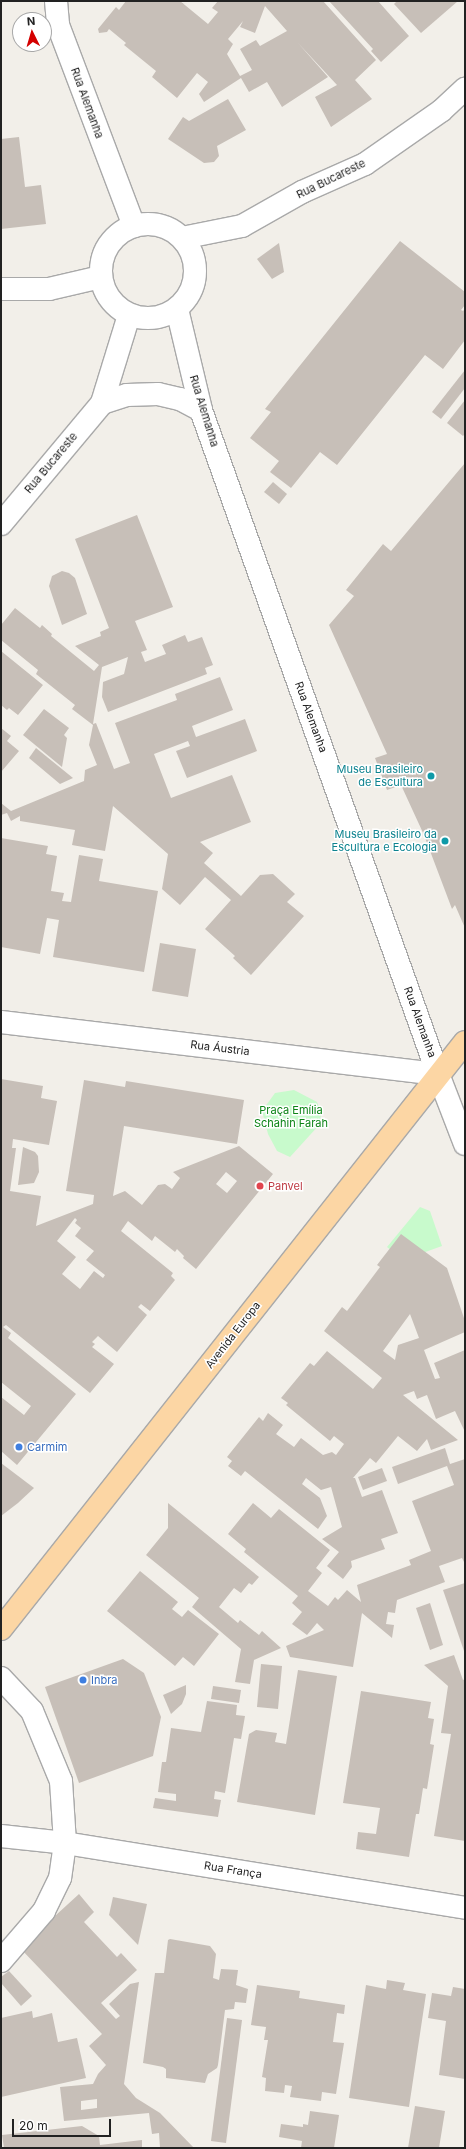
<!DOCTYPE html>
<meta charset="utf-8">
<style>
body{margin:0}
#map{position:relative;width:466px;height:2149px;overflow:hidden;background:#f2efe9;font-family:Inter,sans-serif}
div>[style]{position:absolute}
.park>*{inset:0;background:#c8facc}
.building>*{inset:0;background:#c7bfb8}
.roads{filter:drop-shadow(1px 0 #a9a9a9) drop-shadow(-1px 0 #a9a9a9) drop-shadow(0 1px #a9a9a9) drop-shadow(0 -1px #a9a9a9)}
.minor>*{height:22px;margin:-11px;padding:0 11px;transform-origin:11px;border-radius:11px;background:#fff}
.minor>.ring{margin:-11px;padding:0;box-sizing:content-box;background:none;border:22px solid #fff;border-radius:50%}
.major>*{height:22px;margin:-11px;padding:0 11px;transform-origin:11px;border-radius:11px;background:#fcd6a4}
.dots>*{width:11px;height:11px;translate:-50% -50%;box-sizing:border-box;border:2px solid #fff;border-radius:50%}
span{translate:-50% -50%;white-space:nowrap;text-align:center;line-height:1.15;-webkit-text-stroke:3px #fff;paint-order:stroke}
.street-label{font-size:11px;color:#222}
.culture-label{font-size:11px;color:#0d838f}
.right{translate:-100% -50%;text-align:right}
.park-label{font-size:11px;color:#0c8416}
.health-label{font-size:11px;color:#be3a42}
.left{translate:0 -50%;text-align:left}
.shop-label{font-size:11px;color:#366cbe}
.frame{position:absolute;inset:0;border:2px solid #222;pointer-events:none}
.north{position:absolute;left:12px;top:12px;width:40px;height:40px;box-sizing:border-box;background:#fff;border:1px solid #a7a7a7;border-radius:50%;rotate:355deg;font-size:11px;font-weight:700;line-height:16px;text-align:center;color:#222}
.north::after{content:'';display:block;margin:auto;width:14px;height:18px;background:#d40000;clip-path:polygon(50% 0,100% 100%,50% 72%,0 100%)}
.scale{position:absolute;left:12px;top:2119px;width:99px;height:18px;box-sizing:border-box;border:2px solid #222;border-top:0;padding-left:5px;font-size:12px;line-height:14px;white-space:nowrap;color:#222;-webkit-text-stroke:3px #fff;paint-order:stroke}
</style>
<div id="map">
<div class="park">
<div style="clip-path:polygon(294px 1090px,317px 1102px,321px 1112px,320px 1124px,290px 1157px,277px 1151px,268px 1134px,262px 1111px,275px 1093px)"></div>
<div style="clip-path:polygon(420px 1207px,430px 1211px,442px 1246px,403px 1260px,387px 1247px)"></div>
</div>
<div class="building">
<div style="clip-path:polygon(evenodd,126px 1px,180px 1px,208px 24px,218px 12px,212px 8px,218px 1px,323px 1px,376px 60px,355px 80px,372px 99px,331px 127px,315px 97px,337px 85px,298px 43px,328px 77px,282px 107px,267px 82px,249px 92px,241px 78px,204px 102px,199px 94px,208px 82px,197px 73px,177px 98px,152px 77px,156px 71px,124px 45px,126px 43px,109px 29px,107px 32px,99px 33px,98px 29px,116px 7px,119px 10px,126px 1px,265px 6px,287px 31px,260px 46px,256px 40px,240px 49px,252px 70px,240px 76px,227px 54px,233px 44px,228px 39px,243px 21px,240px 27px,255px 33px,265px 6px)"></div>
<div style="clip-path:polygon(329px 1px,378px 1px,409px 36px,381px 62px,371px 51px,373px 49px)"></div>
<div style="clip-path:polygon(397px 1px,458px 1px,421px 33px,394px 4px)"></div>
<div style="clip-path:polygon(228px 99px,246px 130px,217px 146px,219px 156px,214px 162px,204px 163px,168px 139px,183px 117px,189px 121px)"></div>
<div style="clip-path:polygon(19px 137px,25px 187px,41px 185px,46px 224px,1px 229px,1px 139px)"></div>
<div style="clip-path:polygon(400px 241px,465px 292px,465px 305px,461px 310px,463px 311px,465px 309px,465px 340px,443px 369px,425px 355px,337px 465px,320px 452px,291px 488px,270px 472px,279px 461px,250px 438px,271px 412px,265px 409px)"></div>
<div style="clip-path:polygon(279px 243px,284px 272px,272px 279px,257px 259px)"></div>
<div style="clip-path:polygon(465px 370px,465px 388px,441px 419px,432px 412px)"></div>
<div style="clip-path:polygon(465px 400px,465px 434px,463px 436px,447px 423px)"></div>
<div style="clip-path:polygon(465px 463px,465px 928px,455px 905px,452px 909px,424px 835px,401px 785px,387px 790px,375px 758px,387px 754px,329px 625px,354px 596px,346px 590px,383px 544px,391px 551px)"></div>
<div style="clip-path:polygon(273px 482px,287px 494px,279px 504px,264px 492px)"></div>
<div style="clip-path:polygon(137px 515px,173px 607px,135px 621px,147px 650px,141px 652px,145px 662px,166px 654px,162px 645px,185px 635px,188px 642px,202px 637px,213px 665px,205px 668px,207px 674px,108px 712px,102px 697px,103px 682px,124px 674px,128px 657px,102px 667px,93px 724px,96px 723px,114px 769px,130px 763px,115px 723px,177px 700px,175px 694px,220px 677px,233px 710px,192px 726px,196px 737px,245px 719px,257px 751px,187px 778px,176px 751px,190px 746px,188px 741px,154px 754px,171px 798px,232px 775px,251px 822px,200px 842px,213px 853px,204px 863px,241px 896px,260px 875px,273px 874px,295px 894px,287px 902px,304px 916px,251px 975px,233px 958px,235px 956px,205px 929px,231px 900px,205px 877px,180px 905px,162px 889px,168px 854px,113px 806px,105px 851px,72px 845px,75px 830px,20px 821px,20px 816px,11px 821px,7px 813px,1px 815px,1px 803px,11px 811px,84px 781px,85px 770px,97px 765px,89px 745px,93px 725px,72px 709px,75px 705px,36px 674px,38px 670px,1px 640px,1px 625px,15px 608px,40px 628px,42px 625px,52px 634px,51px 636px,94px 671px,99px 665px,75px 646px,101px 636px,100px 632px,109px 628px,75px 539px)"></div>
<div style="clip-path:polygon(62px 571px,69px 573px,75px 578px,87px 614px,62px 625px,49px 586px,52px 576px)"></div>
<div style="clip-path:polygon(1px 651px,43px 685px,18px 715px,9px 708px,7px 710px,1px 705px)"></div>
<div style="clip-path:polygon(44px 709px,69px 728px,64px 735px,67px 738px,62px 767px,23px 735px)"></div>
<div style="clip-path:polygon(1px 728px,11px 736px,7px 741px,19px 751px,1px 772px)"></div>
<div style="clip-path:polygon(36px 748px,73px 778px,60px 784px,29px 758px)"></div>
<div style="clip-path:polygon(1px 838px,48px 846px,46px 854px,57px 856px,51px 891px,64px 893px,62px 901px,71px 902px,79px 855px,103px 859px,99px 881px,158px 891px,144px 972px,53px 957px,59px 920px,47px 918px,40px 954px,1px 947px)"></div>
<div style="clip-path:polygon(160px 943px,196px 949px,188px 997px,152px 991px)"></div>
<div style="clip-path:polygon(evenodd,1px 1079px,43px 1086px,41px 1098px,57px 1101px,49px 1145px,13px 1139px,12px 1148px,16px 1148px,10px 1191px,41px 1196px,36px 1226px,93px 1204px,94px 1195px,66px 1191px,84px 1080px,125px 1087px,126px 1081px,244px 1100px,237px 1144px,124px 1126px,113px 1196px,125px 1191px,142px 1205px,158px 1185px,165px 1184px,172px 1189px,180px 1178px,173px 1172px,239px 1146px,273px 1174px,196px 1269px,183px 1258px,184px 1256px,177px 1249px,175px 1252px,155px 1236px,152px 1241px,128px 1221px,121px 1231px,173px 1273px,171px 1276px,175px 1280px,150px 1311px,141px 1304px,138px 1307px,147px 1315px,117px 1352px,98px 1336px,92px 1342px,95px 1344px,92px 1347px,114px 1364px,90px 1393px,6px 1325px,3px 1327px,11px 1333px,8px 1338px,76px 1394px,17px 1465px,1px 1451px,1px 1397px,24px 1415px,31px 1406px,1px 1382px,1px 1079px,226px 1172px,237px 1181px,227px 1193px,216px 1184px,226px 1172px,1px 1079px,75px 1218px,77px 1220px,75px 1223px,81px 1228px,75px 1236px,94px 1251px,86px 1260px,105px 1275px,103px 1278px,94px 1271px,80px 1289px,62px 1274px,76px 1257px,57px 1241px,75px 1218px)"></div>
<div style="clip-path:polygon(23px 1147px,35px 1152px,38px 1156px,39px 1172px,34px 1183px,18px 1185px)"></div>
<div style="clip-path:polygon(evenodd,401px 1234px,447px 1268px,465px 1321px,465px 1332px,424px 1350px,435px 1379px,440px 1378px,434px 1363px,465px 1350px,465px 1432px,455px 1411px,436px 1419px,427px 1395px,417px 1399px,414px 1391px,403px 1395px,458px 1440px,431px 1450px,427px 1439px,417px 1451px,398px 1436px,376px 1463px,370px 1458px,353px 1478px,355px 1478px,362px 1497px,382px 1490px,398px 1533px,381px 1539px,385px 1549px,351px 1561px,352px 1567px,343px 1579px,327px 1566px,339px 1552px,322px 1539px,342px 1527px,331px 1487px,321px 1490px,306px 1478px,302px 1484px,320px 1498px,327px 1516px,318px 1529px,245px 1471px,241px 1476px,228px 1466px,232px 1461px,227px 1457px,259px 1417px,263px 1421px,268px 1413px,283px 1425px,276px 1434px,294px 1447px,301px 1438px,323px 1455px,332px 1452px,336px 1455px,344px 1444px,334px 1436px,330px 1441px,286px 1405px,288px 1403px,281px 1398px,310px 1363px,314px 1366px,327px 1351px,373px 1389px,382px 1378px,324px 1331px,342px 1307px,347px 1311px,380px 1267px,377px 1265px,401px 1234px,410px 1314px,419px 1338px,398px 1345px,395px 1360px,383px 1351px,410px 1314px)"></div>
<div style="clip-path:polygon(445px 1448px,450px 1464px,465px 1459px,465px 1564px,462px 1558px,439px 1566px,445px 1582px,397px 1600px,395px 1613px,388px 1612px,386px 1624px,394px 1625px,392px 1638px,362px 1613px,353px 1667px,290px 1657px,286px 1646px,324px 1630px,317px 1623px,307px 1635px,292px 1624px,302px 1612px,292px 1603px,298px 1596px,244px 1552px,246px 1549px,228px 1534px,253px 1503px,271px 1518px,279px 1509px,330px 1550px,316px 1568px,322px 1573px,308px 1591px,328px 1606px,335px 1597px,338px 1600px,347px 1590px,361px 1602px,357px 1585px,411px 1565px,409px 1560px,431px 1551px,412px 1501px,454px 1485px,447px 1466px,398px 1484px,392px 1467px)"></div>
<div style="clip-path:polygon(1px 1463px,34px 1488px,18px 1503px,1px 1516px)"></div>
<div style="clip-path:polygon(382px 1468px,387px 1481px,363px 1490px,358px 1477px)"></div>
<div style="clip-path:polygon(168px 1503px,259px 1577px,252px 1585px,249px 1583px,241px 1593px,234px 1588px,219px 1607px,238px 1623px,240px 1620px,259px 1635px,262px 1631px,281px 1648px,254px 1660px,250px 1684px,235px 1682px,241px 1649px,192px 1607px,199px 1598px,146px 1555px,168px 1528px)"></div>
<div style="clip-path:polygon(140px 1571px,178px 1602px,172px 1609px,182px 1617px,188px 1610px,219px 1634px,194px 1666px,183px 1657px,175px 1666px,107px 1611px)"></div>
<div style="clip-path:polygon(465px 1583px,465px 1654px,443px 1590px)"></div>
<div style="clip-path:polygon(430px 1603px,443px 1645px,430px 1650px,416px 1608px)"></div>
<div style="clip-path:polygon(454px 1655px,463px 1680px,465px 1679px,465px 1841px,434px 1836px,451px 1734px,441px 1733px,448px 1686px,424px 1665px)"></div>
<div style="clip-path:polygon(123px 1659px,144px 1673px,161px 1717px,153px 1756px,79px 1783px,45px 1687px)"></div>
<div style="clip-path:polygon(261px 1664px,282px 1666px,278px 1709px,257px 1707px)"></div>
<div style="clip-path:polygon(298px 1670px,337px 1676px,315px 1815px,237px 1802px,249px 1734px,256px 1730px,277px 1733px,275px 1742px,286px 1744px)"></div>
<div style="clip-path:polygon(186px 1685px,186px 1694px,182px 1704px,171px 1714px,163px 1695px)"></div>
<div style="clip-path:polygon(213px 1686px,241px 1690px,239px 1703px,211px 1699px)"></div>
<div style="clip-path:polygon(361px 1691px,431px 1702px,428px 1718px,434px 1719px,430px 1744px,434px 1745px,427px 1789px,423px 1788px,419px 1814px,416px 1814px,409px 1857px,356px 1849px,358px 1832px,376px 1834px,380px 1808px,343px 1803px)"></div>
<div style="clip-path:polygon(207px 1701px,237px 1705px,236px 1715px,245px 1716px,241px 1739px,234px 1738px,225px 1793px,215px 1791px,214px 1799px,221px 1800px,218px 1817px,153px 1808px,155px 1798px,176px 1801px,176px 1794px,158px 1792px,162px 1762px,166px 1762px,171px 1728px,201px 1732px)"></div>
<div style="clip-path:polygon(evenodd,79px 1894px,94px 1912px,84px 1922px,117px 1957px,121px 1953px,137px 1970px,101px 2003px,116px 2019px,120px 2016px,109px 2004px,130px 1984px,139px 1982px,124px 2084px,136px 2098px,160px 2113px,194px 2148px,160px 2148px,159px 2133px,152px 2134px,149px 2113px,64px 2121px,60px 2087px,93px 2084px,98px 2074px,106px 2065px,89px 2046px,102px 2034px,20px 1948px,79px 1894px,97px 2099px,97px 2108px,81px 2110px,81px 2101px,97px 2099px)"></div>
<div style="clip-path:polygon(113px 1897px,147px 1904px,138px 1945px,109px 1915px)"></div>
<div style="clip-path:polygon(170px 1939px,210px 1946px,216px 1954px,213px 1978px,219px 1980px,221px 1969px,238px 1970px,236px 1985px,248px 1989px,246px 2003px,235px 2002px,234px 2009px,225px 2010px,218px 2065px,217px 2068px,208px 2074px,205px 2083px,166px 2078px,166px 2069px,163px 2067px,143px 2063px,155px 1973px,164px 1973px,168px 1940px)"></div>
<div style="clip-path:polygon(9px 1971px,32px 1996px,21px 2006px,1px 1983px,1px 1977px)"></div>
<div style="clip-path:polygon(387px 1980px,405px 1983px,403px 1990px,426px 1994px,409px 2107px,349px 2098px,366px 1985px,386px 1989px)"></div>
<div style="clip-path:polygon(257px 1985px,300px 1991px,299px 1998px,345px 2005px,344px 2014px,337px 2013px,333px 2042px,344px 2043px,336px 2094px,322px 2092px,321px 2101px,290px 2097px,292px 2086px,285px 2085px,284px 2093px,265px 2091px,266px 2078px,262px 2077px,268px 2040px,264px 2040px,266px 2027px,251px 2025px)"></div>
<div style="clip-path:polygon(453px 1987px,465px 1989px,465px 2079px,439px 2075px,446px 2021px,428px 2018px,432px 1993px,451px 1996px)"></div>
<div style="clip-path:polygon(32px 2011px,33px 2018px,52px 2013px,58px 2042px,77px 2038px,86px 2078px,1px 2097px,1px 2018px)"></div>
<div style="clip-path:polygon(227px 2018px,242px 2020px,226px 2143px,211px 2141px)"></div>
<div style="clip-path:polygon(415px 2106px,445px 2111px,439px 2148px,408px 2148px)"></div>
<div style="clip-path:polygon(310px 2111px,339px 2115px,334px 2148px,301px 2148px,302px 2141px,279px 2137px,281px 2124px,303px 2127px,303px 2124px,308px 2125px)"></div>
<div style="clip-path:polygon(82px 2126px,99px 2136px,100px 2145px,142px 2140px,142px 2148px,4px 2148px,2px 2135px)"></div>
</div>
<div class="roads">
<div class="minor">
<div style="left:56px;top:1px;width:24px;rotate:85deg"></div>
<div style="left:58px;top:25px;width:215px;rotate:69.3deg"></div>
<div class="ring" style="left:101px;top:224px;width:72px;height:72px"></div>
<div style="left:182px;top:238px;width:61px;rotate:-11.3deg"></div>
<div style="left:242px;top:226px;width:69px;rotate:-29.5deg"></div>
<div style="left:302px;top:192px;width:69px;rotate:-24deg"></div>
<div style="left:365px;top:164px;width:93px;rotate:-34.9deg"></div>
<div style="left:441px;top:111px;width:33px;rotate:-43deg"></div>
<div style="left:1px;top:289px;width:48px"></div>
<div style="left:49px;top:289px;width:53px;rotate:-13deg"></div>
<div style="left:177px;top:309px;width:104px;rotate:76.6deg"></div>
<div style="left:201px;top:410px;width:705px;rotate:70.36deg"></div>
<div style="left:438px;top:1074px;width:75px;rotate:68.9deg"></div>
<div style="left:102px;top:403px;width:26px;rotate:-18deg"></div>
<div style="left:127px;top:395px;width:31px;rotate:-2deg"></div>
<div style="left:158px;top:394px;width:23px;rotate:13deg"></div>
<div style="left:180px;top:399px;width:24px;rotate:28deg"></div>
<div style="left:1px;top:524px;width:158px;rotate:-50.1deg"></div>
<div style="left:102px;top:403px;width:92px;rotate:-72.9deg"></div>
<div style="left:1px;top:1022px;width:440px;rotate:6.8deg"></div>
<div style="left:1px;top:1678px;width:45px;rotate:46.8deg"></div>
<div style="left:32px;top:1711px;width:76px;rotate:67.5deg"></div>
<div style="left:61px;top:1781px;width:62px;rotate:86.3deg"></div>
<div style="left:65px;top:1843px;width:35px;rotate:98deg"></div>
<div style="left:60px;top:1878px;width:37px;rotate:116deg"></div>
<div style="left:44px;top:1911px;width:66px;rotate:130.7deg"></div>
<div style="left:1px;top:1836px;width:64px;rotate:6.2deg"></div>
<div style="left:65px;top:1843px;width:405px;rotate:9.2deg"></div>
</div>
<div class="major">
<div style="left:1px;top:1629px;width:748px;rotate:-51.68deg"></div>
</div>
</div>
<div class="dots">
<div style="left:431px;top:776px;background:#0f9aa8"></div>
<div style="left:445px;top:841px;background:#0f9aa8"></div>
<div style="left:260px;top:1186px;background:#e0444e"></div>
<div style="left:19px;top:1447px;background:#3f7fe0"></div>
<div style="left:83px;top:1680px;background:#3f7fe0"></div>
</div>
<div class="street-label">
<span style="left:87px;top:103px;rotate:70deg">Rua Alemanha</span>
<span style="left:331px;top:179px;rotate:-26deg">Rua Bucareste</span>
<span style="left:204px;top:411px;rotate:73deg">Rua Alemanha</span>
<span style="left:51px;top:463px;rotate:-50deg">Rua Bucareste</span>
<span style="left:311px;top:717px;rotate:70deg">Rua Alemanha</span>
<span style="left:420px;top:1022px;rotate:70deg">Rua Alemanha</span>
<span style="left:220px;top:1048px;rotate:7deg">Rua Áustria</span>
<span style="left:233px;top:1335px;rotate:-52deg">Avenida Europa</span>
<span style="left:233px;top:1870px;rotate:9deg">Rua França</span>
</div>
<div class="culture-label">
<span class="right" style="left:423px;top:776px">Museu Brasileiro<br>de Escultura</span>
<span class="right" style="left:437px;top:841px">Museu Brasileiro da<br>Escultura e Ecologia</span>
</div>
<div class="park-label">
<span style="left:291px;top:1117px">Praça Emília<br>Schahin Farah</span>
</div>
<div class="health-label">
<span class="left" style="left:268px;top:1186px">Panvel</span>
</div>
<div class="shop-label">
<span class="left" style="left:27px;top:1447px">Carmim</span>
<span class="left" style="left:91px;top:1680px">Inbra</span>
</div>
<div class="frame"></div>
<div class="north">N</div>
<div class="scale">20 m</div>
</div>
